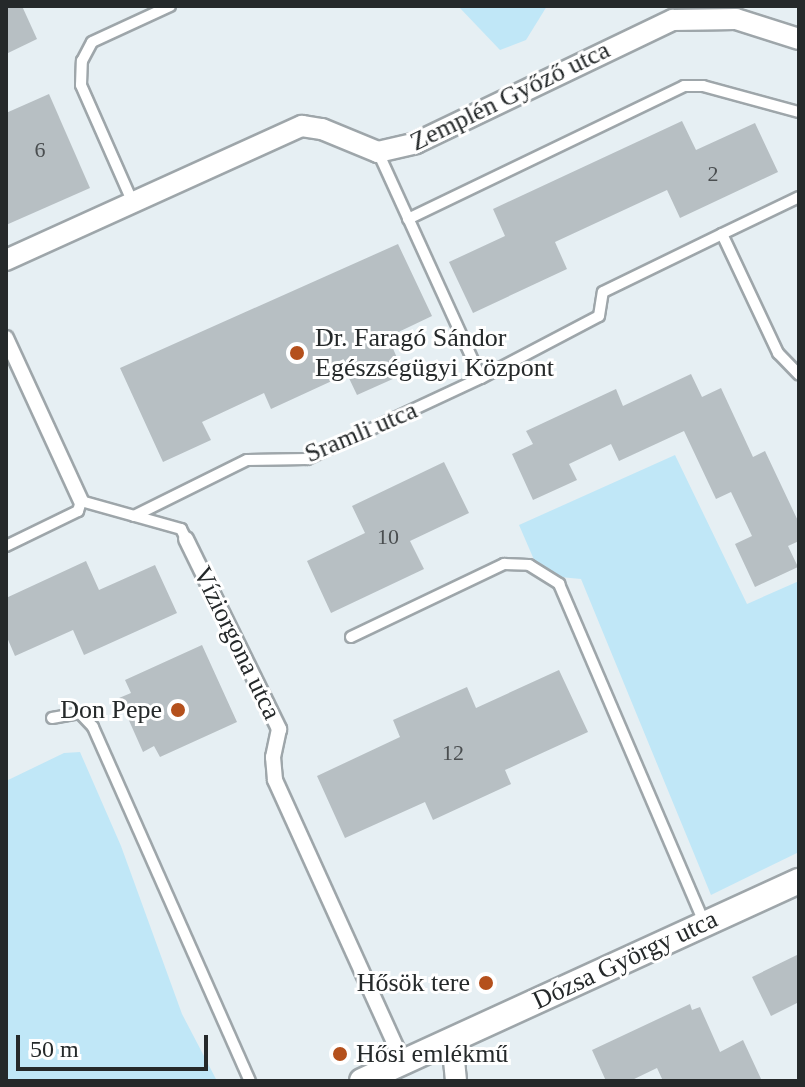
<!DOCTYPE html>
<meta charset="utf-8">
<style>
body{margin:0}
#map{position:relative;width:805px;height:1087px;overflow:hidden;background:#e6eff3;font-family:"Times New Roman",serif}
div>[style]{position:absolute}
.green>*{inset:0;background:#c0e7f7}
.building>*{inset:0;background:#b7bfc3}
.roads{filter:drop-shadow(2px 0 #9ea6aa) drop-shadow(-2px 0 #9ea6aa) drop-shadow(0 2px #9ea6aa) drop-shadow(0 -2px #9ea6aa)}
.service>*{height:10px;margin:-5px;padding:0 5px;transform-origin:5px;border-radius:5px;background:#fff}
.pedestrian>*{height:14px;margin:-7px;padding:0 7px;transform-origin:7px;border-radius:7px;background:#fff}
.minor>*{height:20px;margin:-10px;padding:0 10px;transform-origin:10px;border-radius:10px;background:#fff}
.tertiary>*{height:24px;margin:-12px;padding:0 12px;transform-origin:12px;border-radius:12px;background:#fff}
.dots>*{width:22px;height:22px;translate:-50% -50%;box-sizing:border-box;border:4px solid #fff;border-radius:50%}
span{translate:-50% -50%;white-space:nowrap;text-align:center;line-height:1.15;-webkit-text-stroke:6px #fff;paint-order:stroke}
.number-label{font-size:22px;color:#4a4e50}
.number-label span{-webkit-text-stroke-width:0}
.street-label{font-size:26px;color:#25292a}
.poi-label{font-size:26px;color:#25292a}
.left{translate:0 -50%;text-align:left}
.right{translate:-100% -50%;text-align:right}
.frame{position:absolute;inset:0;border:8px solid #25292a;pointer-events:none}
.scale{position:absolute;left:16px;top:1035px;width:192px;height:36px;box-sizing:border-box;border:4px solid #25292a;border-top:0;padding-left:10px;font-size:24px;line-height:28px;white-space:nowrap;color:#25292a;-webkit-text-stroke:6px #fff;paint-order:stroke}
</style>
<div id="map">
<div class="green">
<div style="clip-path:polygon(458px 6px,547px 6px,526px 40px,500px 50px)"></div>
<div style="clip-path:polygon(675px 455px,747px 604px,799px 581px,799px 852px,711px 895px,581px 579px,560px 577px,535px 562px,519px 525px)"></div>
<div style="clip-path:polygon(80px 752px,121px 846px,182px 1014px,217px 1081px,6px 1081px,6px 781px,64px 753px)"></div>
</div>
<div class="building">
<div style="clip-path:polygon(6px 6px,22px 6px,37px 39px,6px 54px)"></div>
<div style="clip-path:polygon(49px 94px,90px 188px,6px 225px,6px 113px)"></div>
<div style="clip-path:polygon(682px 121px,696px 150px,755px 123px,778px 172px,680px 218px,667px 190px,555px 242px,567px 269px,473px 313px,449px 262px,505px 236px,493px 209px)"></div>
<div style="clip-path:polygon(398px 244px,432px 316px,388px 337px,404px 374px,357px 395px,347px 374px,271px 409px,264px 393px,202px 422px,211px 440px,163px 462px,120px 368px)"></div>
<div style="clip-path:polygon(691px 374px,702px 397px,721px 388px,753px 457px,765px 451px,799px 523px,799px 541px,788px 546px,798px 567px,755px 587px,735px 544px,752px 536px,731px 492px,716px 499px,684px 431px,619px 461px,611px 444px,569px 464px,577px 480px,533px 500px,512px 454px,533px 444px,526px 431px,616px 389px,623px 406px)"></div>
<div style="clip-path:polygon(444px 462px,469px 513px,410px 541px,424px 569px,331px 613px,307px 561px,365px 533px,352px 506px)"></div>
<div style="clip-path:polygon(86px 561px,99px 590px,155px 565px,177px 613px,84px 655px,73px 630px,15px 656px,6px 635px,6px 598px)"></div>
<div style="clip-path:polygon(202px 645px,237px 722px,160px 757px,154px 746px,143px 752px,119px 698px,131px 693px,125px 680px)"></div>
<div style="clip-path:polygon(559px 670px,588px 732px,505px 770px,511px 784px,433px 820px,425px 802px,345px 838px,317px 776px,400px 737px,393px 720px,467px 687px,476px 708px)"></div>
<div style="clip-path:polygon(799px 954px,799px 1002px,771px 1016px,752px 977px)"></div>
<div style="clip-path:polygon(690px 1004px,692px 1010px,700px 1007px,720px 1052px,743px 1040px,762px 1081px,663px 1081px,657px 1068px,630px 1081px,606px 1081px,592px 1050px)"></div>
</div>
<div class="roads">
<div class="service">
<div style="left:378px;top:152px;width:248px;rotate:65.5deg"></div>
<div style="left:133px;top:203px;width:129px;rotate:-113.8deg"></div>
<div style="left:81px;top:85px;width:24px;rotate:-88deg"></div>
<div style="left:82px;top:61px;width:21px;rotate:-62deg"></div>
<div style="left:92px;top:42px;width:86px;rotate:-24.8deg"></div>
<div style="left:408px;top:219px;width:306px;rotate:-25.7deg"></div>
<div style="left:684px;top:86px;width:19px"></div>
<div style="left:703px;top:86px;width:99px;rotate:15.2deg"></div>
<div style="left:722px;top:234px;width:85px;rotate:-25.7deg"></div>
<div style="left:134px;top:516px;width:126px;rotate:-26.4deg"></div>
<div style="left:247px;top:460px;width:60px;rotate:-1deg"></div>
<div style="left:307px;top:459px;width:192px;rotate:-25deg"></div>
<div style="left:481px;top:378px;width:133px;rotate:-27.7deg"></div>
<div style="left:599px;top:316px;width:24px;rotate:-81deg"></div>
<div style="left:603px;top:292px;width:132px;rotate:-26deg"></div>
<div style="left:722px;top:234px;width:132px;rotate:64.8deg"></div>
<div style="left:778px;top:353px;width:30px;rotate:46deg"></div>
<div style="left:6px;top:546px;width:80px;rotate:-25.9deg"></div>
<div style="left:78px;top:511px;width:10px;rotate:-73deg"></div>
<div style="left:81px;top:501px;width:104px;rotate:15.6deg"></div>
<div style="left:181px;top:529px;width:11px;rotate:63deg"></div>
<div style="left:351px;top:637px;width:170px;rotate:-25.5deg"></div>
<div style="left:504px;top:564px;width:25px;rotate:2deg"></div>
<div style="left:529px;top:565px;width:36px;rotate:32deg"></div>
<div style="left:559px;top:584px;width:368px;rotate:66.8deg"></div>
<div style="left:52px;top:718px;width:28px;rotate:-10deg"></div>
<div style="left:80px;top:713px;width:19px;rotate:47deg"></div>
<div style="left:93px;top:727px;width:387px;rotate:66.1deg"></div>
</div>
<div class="pedestrian">
<div style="left:6px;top:338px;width:179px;rotate:65.3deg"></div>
<div style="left:186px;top:539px;width:212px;rotate:63.9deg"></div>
<div style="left:279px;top:729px;width:29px;rotate:102deg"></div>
<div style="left:273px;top:757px;width:23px;rotate:85deg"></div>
<div style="left:275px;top:780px;width:310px;rotate:65.6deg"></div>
</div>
<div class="minor">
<div style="left:6px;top:260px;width:325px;rotate:-24.4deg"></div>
<div style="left:302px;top:126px;width:20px;rotate:9deg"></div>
<div style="left:322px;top:129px;width:61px;rotate:22.3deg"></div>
<div style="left:378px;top:152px;width:39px;rotate:-13deg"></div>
<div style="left:416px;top:143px;width:285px;rotate:-25.6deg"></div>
<div style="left:673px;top:20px;width:63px;rotate:-0.9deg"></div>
<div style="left:736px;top:19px;width:66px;rotate:17.6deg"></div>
<div style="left:452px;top:1040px;width:41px;rotate:84.4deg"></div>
</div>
<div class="tertiary">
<div style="left:362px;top:1081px;width:481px;rotate:-24.6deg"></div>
</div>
</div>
<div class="dots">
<div style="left:297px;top:353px;background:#b4501c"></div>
<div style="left:178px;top:710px;background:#b4501c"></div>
<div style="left:486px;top:983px;background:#b4501c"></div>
<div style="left:340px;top:1054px;background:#b4501c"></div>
</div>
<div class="number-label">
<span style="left:40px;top:150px">6</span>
<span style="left:713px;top:174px">2</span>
<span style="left:388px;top:537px">10</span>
<span style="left:453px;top:753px">12</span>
</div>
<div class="street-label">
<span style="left:510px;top:96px;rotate:-26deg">Zemplén Győző utca</span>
<span style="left:361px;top:432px;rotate:-23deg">Sramli utca</span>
<span style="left:237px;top:643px;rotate:64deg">Víziorgona utca</span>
<span style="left:625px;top:960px;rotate:-25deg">Dózsa György utca</span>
</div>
<div class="poi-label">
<span class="left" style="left:315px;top:353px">Dr. Faragó Sándor<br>Egészségügyi Központ</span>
<span class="right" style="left:162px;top:710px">Don Pepe</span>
<span class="right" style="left:470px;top:983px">Hősök tere</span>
<span class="left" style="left:356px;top:1054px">Hősi emlékmű</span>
</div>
<div class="frame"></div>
<div class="scale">50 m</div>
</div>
